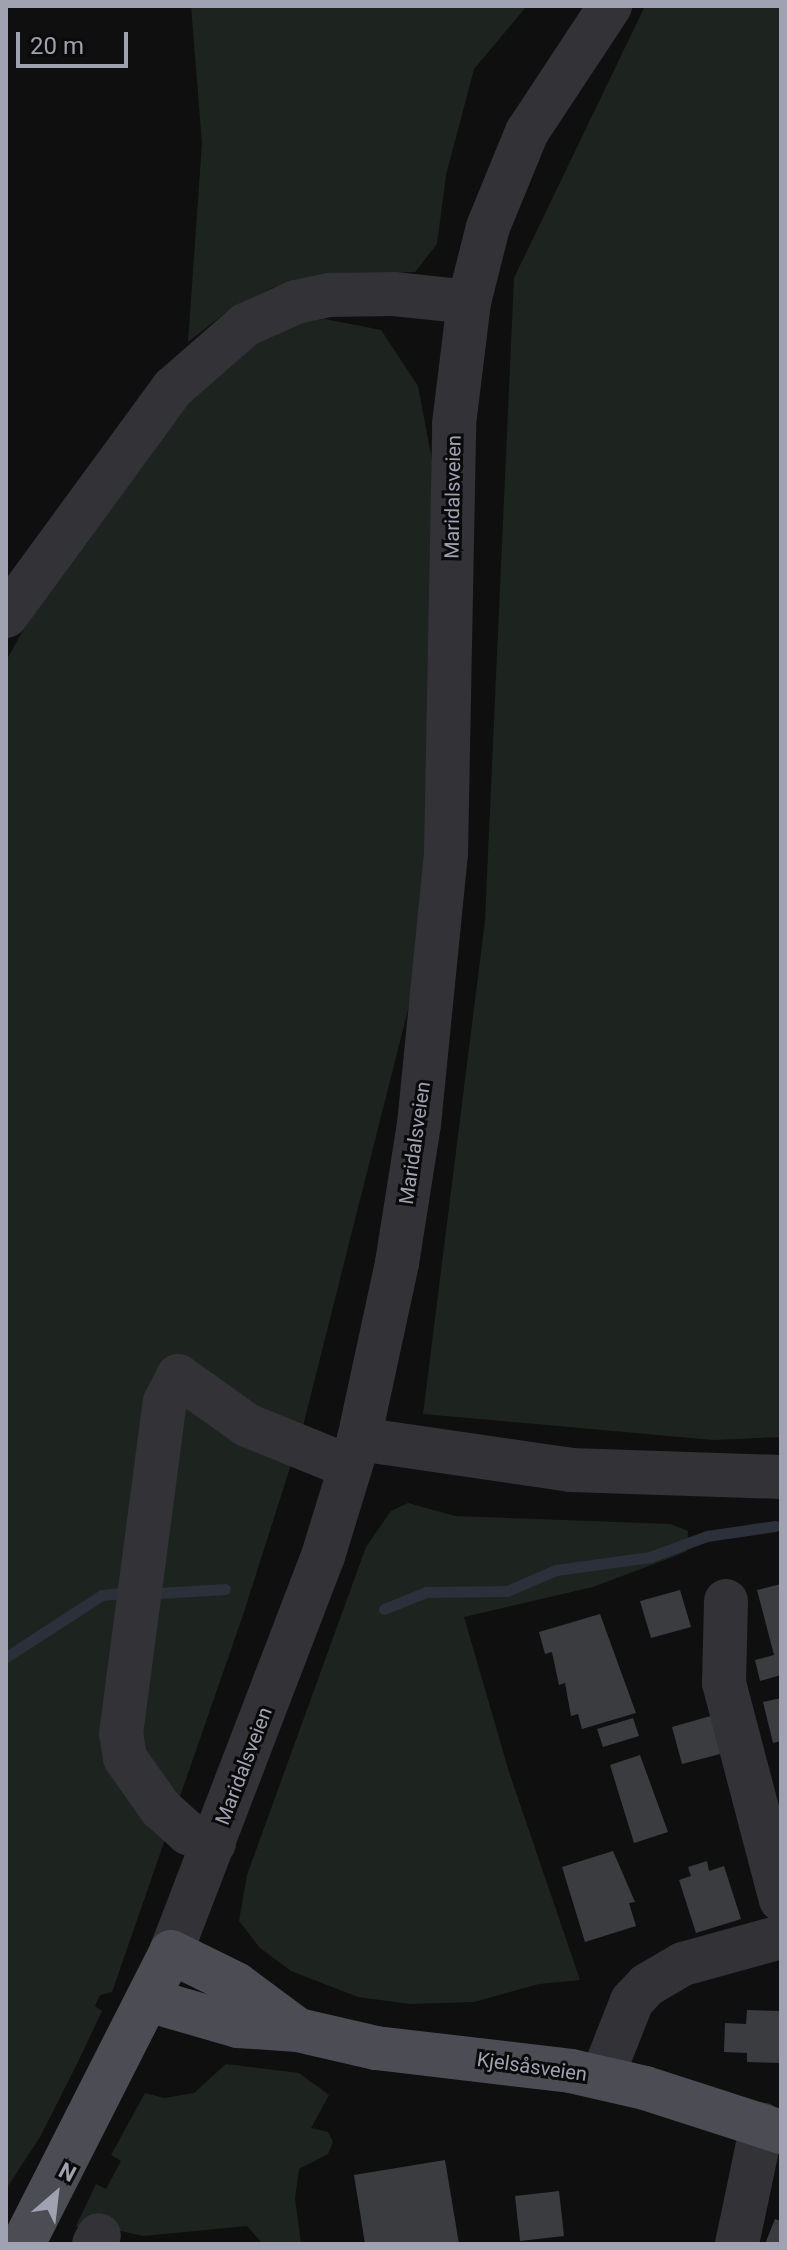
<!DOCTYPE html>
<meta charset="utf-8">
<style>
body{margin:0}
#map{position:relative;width:787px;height:2250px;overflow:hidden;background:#0f0f10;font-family:Roboto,sans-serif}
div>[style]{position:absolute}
.green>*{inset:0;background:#1d2420}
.stream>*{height:11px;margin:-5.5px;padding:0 5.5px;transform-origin:5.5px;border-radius:5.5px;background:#2b303a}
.building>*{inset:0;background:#3b3c40}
.minor>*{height:44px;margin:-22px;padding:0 22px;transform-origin:22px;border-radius:22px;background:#323237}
.major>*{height:44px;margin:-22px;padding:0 22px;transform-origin:22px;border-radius:22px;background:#4c4c54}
span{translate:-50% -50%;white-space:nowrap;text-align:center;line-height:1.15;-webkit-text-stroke:6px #0a0a0b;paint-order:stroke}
.street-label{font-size:20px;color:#a0a2b1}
.frame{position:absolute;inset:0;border:8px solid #a0a2b1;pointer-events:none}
.north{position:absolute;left:16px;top:2154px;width:80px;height:80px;-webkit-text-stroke:6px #0a0a0b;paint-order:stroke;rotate:28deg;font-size:22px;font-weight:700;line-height:32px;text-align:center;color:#a0a2b1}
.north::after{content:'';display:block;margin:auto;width:28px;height:36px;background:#a0a2b1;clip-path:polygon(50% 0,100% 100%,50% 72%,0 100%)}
.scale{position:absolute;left:16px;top:32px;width:112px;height:36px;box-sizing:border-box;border:4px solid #a0a2b1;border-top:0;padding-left:10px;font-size:24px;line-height:28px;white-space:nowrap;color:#a0a2b1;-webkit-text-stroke:6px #0a0a0b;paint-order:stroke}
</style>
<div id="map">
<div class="green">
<div style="clip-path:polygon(191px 6px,527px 6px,474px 69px,446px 175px,437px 244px,415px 272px,325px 274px,272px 288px,229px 310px,188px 342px,202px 143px)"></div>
<div style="clip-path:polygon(645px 6px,781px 6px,781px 1437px,713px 1440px,423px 1414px,485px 921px,514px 278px)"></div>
<div style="clip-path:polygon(325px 319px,381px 330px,418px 386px,433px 466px,433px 910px,302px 1430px,243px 1615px,112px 1992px,100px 1995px,95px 2006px,102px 2011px,77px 2064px,40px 2137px,6px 2189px,6px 661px,36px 607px,207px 379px,271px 325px)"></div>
<div style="clip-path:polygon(408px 1503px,455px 1516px,670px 1524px,688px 1531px,687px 1551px,670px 1558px,593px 1587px,464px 1617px,509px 1772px,580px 1980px,539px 1984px,474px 2002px,410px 2004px,358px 1997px,291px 1971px,260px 1948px,239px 1921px,247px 1875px,366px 1547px,391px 1511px)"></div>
<div style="clip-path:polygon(226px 2064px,299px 2073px,329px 2095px,311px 2128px,328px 2132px,333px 2142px,328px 2154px,299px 2169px,295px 2198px,301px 2244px,263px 2244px,247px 2226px,143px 2236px,121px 2231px,90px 2234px,76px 2226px,96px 2184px,106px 2189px,121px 2161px,111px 2155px,145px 2093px,164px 2098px,194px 2093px)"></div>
</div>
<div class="stream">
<div style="left:159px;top:1593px;width:66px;rotate:-3.5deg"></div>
<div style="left:384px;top:1609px;width:45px;rotate:-22deg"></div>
<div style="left:426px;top:1592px;width:81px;rotate:-0.7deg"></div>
<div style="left:507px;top:1591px;width:53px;rotate:-23.2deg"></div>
<div style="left:556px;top:1570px;width:95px;rotate:-7.9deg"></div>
<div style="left:650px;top:1557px;width:61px;rotate:-20.2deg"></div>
<div style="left:707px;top:1536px;width:69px;rotate:-8.4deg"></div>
<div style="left:6px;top:1657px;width:114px;rotate:-32.9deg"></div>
<div style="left:102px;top:1595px;width:19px;rotate:-6deg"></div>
</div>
<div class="building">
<div style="clip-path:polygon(781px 1584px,781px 1675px,760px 1681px,755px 1660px,774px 1655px,757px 1590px)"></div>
<div style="clip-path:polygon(680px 1590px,691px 1627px,651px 1638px,640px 1601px)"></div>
<div style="clip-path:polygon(600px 1614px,636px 1713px,582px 1729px,578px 1714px,571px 1716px,565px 1683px,559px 1685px,552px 1652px,545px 1654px,539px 1632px)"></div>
<div style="clip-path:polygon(781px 1698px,781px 1741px,773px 1743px,763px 1702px)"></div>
<div style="clip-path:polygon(714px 1715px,724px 1753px,682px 1764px,672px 1727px)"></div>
<div style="clip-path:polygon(633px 1718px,639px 1736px,603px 1747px,597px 1729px)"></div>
<div style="clip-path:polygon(640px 1755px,668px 1832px,634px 1843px,610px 1765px)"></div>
<div style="clip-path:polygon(613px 1851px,635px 1902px,629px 1903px,636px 1926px,585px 1942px,562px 1867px)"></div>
<div style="clip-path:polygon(707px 1861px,709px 1871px,724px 1866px,741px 1919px,696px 1933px,679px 1880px,691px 1876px,688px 1867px)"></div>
<div style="clip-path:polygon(747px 2010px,781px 2011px,781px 2063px,747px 2062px,747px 2053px,724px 2052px,725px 2023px,746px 2024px)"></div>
<div style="clip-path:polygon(445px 2160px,459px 2244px,365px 2244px,354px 2175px)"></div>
<div style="clip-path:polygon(559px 2191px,564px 2236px,520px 2241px,515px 2196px)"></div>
<div style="clip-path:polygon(775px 2219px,781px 2221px,781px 2244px,765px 2244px)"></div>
</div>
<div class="minor">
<div style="left:6px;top:616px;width:283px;rotate:-53.8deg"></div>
<div style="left:173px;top:388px;width:96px;rotate:-41.2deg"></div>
<div style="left:245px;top:325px;width:56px;rotate:-24.3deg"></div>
<div style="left:296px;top:302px;width:35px;rotate:-12deg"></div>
<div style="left:330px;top:295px;width:64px;rotate:-0.9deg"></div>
<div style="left:394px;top:294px;width:75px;rotate:6.1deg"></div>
<div style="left:359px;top:1439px;width:214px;rotate:8.3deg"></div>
<div style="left:571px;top:1470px;width:210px;rotate:1.9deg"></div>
<div style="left:726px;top:1601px;width:82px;rotate:91.4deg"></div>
<div style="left:724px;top:1683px;width:224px;rotate:75.3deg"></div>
<div style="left:214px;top:1843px;width:28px;rotate:-159deg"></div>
<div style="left:188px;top:1833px;width:36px;rotate:-138deg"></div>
<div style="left:161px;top:1809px;width:62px;rotate:-125.2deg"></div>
<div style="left:125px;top:1758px;width:24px;rotate:-99deg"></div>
<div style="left:121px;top:1734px;width:335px;rotate:-82.5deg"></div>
<div style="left:165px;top:1402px;width:29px;rotate:-63deg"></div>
<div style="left:178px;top:1376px;width:85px;rotate:35.4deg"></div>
<div style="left:247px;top:1425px;width:111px;rotate:22.2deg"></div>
<div style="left:171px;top:1952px;width:424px;rotate:-69deg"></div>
<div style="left:323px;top:1556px;width:122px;rotate:-72.9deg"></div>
<div style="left:359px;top:1439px;width:180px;rotate:-77.8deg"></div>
<div style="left:397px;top:1263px;width:141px;rotate:-81deg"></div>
<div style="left:419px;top:1124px;width:271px;rotate:-84.3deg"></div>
<div style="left:446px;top:854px;width:430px;rotate:-88.9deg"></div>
<div style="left:454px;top:424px;width:123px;rotate:-83deg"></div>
<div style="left:469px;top:302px;width:77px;rotate:-75.8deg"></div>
<div style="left:488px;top:227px;width:103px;rotate:-67.7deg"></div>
<div style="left:527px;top:132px;width:151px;rotate:-56.6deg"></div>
<div style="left:602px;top:2077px;width:82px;rotate:-68.5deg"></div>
<div style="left:632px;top:2001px;width:22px;rotate:-47deg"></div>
<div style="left:647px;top:1985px;width:42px;rotate:-30.3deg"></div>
<div style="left:683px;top:1964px;width:102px;rotate:-15.4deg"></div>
<div style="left:94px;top:2244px;width:10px;rotate:-61deg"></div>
<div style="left:737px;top:2244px;width:122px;rotate:-78.1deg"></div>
</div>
<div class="major">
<div style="left:148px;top:2000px;width:94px;rotate:16.1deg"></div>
<div style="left:238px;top:2026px;width:60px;rotate:3.8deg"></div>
<div style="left:298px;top:2030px;width:80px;rotate:13deg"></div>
<div style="left:376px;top:2048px;width:196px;rotate:6.7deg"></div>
<div style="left:571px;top:2071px;width:76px;rotate:12.9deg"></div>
<div style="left:645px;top:2088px;width:143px;rotate:17.9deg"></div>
<div style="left:23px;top:2244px;width:327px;rotate:-63.1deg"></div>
<div style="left:171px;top:1952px;width:72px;rotate:26.2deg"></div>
<div style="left:236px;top:1984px;width:77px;rotate:36.6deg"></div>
</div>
<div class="street-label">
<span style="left:453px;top:497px;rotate:-89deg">Maridalsveien</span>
<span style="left:415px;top:1143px;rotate:-82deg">Maridalsveien</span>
<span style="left:244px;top:1766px;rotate:-69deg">Maridalsveien</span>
<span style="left:532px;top:2067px;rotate:8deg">Kjelsåsveien</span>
</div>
<div class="frame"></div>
<div class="north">N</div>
<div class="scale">20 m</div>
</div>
